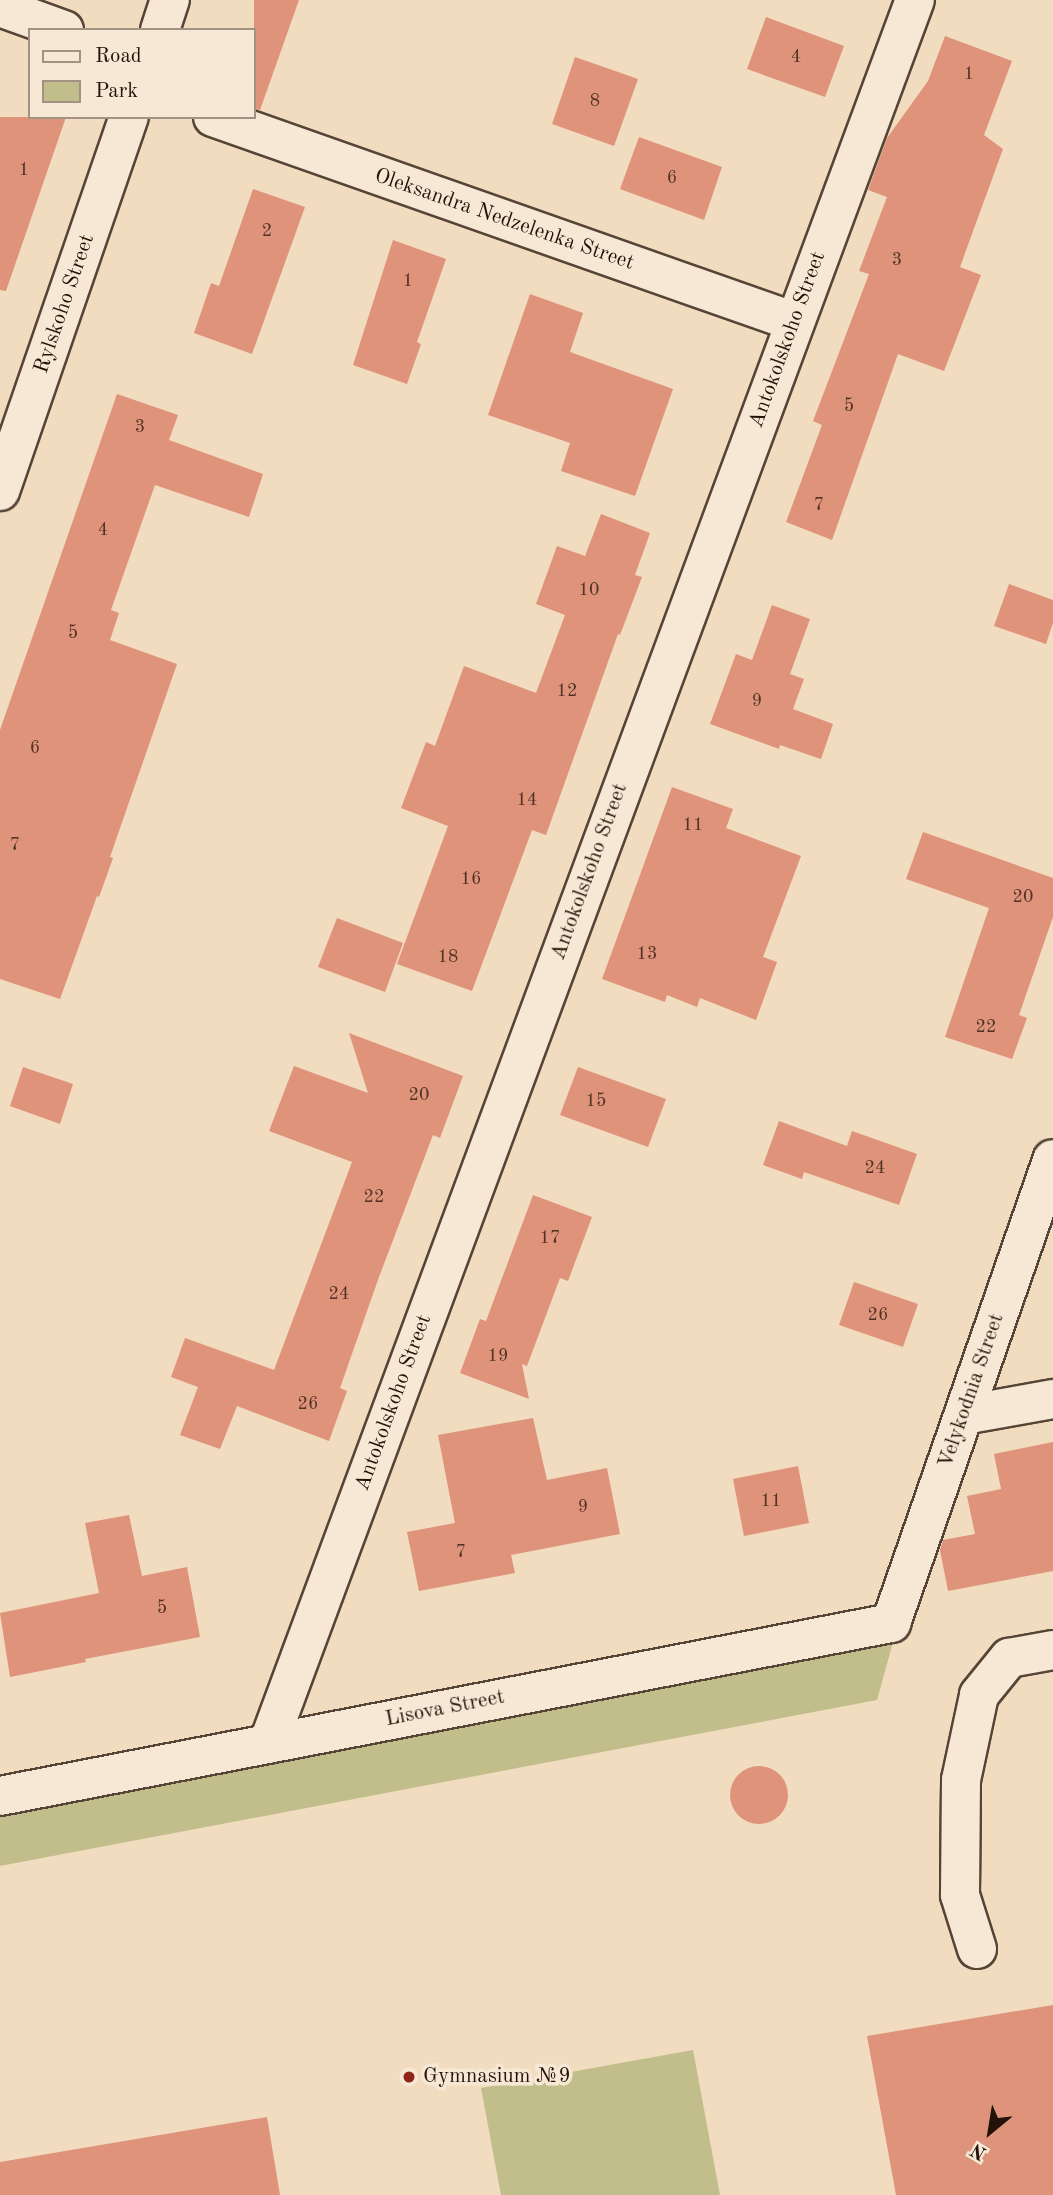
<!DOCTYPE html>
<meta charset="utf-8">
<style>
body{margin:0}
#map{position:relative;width:1053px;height:2195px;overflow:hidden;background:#f1dcbf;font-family:"Old Standard TT",serif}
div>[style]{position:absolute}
.green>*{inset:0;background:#c2be8c}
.building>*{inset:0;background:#de937a}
.round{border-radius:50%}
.roads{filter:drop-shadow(2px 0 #564436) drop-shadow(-2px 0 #564436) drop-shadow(0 2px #564436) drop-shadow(0 -2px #564436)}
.minor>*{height:38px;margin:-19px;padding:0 19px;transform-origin:19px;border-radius:19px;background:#f6e8d5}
.dots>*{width:19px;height:19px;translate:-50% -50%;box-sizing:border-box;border:4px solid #f6e8d5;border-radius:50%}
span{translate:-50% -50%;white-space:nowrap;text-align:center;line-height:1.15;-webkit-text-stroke:7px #f6e8d5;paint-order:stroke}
.number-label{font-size:18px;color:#513224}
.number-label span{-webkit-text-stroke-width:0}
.street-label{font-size:21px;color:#221208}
.poi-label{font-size:21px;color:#221208}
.left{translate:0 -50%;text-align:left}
.legend{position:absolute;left:28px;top:28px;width:228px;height:91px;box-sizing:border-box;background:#f6e8d5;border:2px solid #a19283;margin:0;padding:9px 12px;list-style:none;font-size:21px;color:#221208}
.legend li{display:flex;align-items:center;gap:14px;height:35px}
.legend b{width:35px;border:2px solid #a19283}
.north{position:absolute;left:955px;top:2097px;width:70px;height:70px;-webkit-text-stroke:5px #f6e8d5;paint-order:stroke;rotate:210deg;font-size:19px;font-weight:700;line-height:28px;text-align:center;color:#221208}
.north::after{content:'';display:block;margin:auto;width:24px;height:32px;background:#221208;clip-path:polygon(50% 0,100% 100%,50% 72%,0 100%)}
</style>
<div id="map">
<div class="green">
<div style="clip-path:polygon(898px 1624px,877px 1700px,0 1866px,0 1796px)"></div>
<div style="clip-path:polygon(693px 2050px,720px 2195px,501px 2195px,481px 2088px)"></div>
</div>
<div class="building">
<div style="clip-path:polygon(254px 0,299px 0,260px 110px,254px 108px)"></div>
<div style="clip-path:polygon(766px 17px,844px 46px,825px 97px,747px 69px)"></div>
<div style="clip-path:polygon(945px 36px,1012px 61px,984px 135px,1003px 149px,960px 267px,981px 275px,944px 371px,898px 354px,832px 540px,786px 522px,822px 425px,813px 421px,869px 274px,859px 271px,887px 197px,868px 190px,887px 138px,928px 81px)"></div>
<div style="clip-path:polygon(575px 57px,638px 79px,614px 146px,552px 124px)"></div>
<div style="clip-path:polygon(0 117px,66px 117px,6px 291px,0 290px)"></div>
<div style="clip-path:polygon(639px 137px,722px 167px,704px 220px,620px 189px)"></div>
<div style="clip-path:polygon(253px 189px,305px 207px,252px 354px,194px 333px,211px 283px,219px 286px)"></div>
<div style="clip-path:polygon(393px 240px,446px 259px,417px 342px,421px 344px,407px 384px,353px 365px)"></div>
<div style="clip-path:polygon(530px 294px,583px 313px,570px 352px,673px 389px,635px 496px,561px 471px,570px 443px,488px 415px)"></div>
<div style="clip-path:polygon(117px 394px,178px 415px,169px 440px,263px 474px,249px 517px,155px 485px,111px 610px,119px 613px,110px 640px,177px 664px,110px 857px,113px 858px,99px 897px,97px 896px,60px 999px,0 979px,0 730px)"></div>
<div style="clip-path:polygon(601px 514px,650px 533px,635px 575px,642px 577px,620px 635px,618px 634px,546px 835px,532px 830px,472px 991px,397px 964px,448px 826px,401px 808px,426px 742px,435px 746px,464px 666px,536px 693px,565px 615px,536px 604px,557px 546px,585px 556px)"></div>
<div style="clip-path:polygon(1009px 584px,1053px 600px,1053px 623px,1046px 644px,994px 626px)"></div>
<div style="clip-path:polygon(772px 605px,810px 619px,790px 674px,804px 679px,793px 709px,833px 724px,821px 759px,780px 745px,779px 749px,710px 724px,736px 654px,752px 660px)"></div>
<div style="clip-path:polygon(672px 787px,733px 809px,726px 828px,801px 856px,763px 957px,777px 962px,756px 1020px,700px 998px,697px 1007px,667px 995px,665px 1002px,602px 979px)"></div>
<div style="clip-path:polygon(923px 832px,1053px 878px,1053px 917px,1019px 1015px,1027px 1018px,1012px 1059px,945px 1037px,989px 908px,906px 879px)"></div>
<div style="clip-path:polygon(337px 918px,403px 943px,385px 992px,318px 967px)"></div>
<div style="clip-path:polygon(349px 1033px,463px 1076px,440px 1138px,433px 1135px,379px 1277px,340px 1388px,347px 1391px,329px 1441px,237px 1406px,220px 1449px,180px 1435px,198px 1387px,171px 1377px,185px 1338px,274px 1370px,352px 1162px,269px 1131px,294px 1066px,368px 1093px)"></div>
<div style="clip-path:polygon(23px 1067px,73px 1084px,60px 1124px,10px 1106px)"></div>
<div style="clip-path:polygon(578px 1067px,666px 1099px,648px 1147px,560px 1115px)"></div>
<div style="clip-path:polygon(779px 1121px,847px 1146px,852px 1131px,917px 1154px,899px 1205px,804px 1172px,802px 1179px,763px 1165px)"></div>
<div style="clip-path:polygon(533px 1195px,592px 1217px,568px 1281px,560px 1278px,527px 1366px,522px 1364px,529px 1399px,460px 1373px,480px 1319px,486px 1321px)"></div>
<div style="clip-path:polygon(854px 1282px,918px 1304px,903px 1347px,839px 1325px)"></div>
<div style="clip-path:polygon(533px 1418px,547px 1480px,607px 1468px,620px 1534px,511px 1555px,515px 1573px,419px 1591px,407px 1532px,455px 1523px,438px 1435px)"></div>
<div style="clip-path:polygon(1053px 1442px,1053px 1571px,948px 1591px,940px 1550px,943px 1540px,975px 1534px,967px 1496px,1001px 1489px,994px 1454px)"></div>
<div style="clip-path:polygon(798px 1466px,809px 1523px,744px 1536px,733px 1479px)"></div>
<div style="clip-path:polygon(129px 1515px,142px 1576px,187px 1567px,200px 1637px,85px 1659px,86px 1662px,10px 1677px,0 1613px,99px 1593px,85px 1523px)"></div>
<div class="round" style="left:730px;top:1766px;width:58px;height:58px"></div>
<div style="clip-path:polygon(1053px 2005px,1053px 2195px,896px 2195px,867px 2036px)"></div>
<div style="clip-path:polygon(267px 2117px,280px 2195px,0 2195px,0 2162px)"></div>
</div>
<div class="roads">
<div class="minor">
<div style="left:0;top:7px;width:68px;rotate:19.8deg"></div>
<div style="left:160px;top:30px;width:32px;rotate:-72deg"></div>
<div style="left:213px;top:117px;width:617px;rotate:19.4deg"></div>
<div style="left:0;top:491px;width:396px;rotate:-71deg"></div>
<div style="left:964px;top:1415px;width:90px;rotate:-10.2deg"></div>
<div style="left:268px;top:1744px;width:1860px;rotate:-69.65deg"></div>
<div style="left:0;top:1796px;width:908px;rotate:-10.99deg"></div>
<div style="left:891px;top:1623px;width:491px;rotate:-70.8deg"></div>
<div style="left:977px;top:1949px;width:57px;rotate:-107.5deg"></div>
<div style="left:960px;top:1895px;width:115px;rotate:-89.5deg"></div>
<div style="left:961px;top:1780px;width:87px;rotate:-78deg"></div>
<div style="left:979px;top:1695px;width:48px;rotate:-51deg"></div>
<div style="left:1009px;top:1658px;width:45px;rotate:-10.3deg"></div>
</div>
</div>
<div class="dots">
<div style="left:409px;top:2077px;background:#8f2418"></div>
</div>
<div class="number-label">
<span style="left:796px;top:57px">4</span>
<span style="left:969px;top:74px">1</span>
<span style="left:595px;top:101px">8</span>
<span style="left:24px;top:170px">1</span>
<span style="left:672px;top:178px">6</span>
<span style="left:267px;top:231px">2</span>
<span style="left:897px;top:260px">3</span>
<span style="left:408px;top:281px">1</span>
<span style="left:849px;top:406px">5</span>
<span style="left:140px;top:427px">3</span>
<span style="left:819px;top:505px">7</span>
<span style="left:103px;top:530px">4</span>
<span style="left:589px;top:590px">10</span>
<span style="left:73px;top:633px">5</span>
<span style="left:567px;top:691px">12</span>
<span style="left:757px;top:701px">9</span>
<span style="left:35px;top:748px">6</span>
<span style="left:527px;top:800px">14</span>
<span style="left:693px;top:825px">11</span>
<span style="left:15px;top:845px">7</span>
<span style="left:471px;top:879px">16</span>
<span style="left:1023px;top:897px">20</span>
<span style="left:647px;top:954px">13</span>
<span style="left:448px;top:957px">18</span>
<span style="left:986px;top:1027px">22</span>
<span style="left:419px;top:1095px">20</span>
<span style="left:596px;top:1101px">15</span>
<span style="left:875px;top:1168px">24</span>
<span style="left:374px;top:1197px">22</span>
<span style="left:550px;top:1238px">17</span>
<span style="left:339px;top:1294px">24</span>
<span style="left:878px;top:1315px">26</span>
<span style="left:498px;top:1356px">19</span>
<span style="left:308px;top:1404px">26</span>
<span style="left:771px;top:1501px">11</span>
<span style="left:583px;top:1507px">9</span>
<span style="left:461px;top:1552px">7</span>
<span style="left:162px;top:1608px">5</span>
</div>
<div class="street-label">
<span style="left:504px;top:220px;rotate:19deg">Oleksandra Nedzelenka Street</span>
<span style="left:65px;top:304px;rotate:-71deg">Rylskoho Street</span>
<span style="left:788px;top:340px;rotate:-70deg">Antokolskoho Street</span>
<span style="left:590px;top:872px;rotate:-70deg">Antokolskoho Street</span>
<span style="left:972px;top:1391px;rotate:-71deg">Velykodnia Street</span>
<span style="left:394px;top:1403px;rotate:-70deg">Antokolskoho Street</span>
<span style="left:445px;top:1709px;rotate:-11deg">Lisova Street</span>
</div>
<div class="poi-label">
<span class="left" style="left:423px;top:2077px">Gymnasium №9</span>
</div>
<ul class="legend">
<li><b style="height:9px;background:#f6e8d5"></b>Road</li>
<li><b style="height:19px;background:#c2be8c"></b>Park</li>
</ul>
<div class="north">N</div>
</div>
